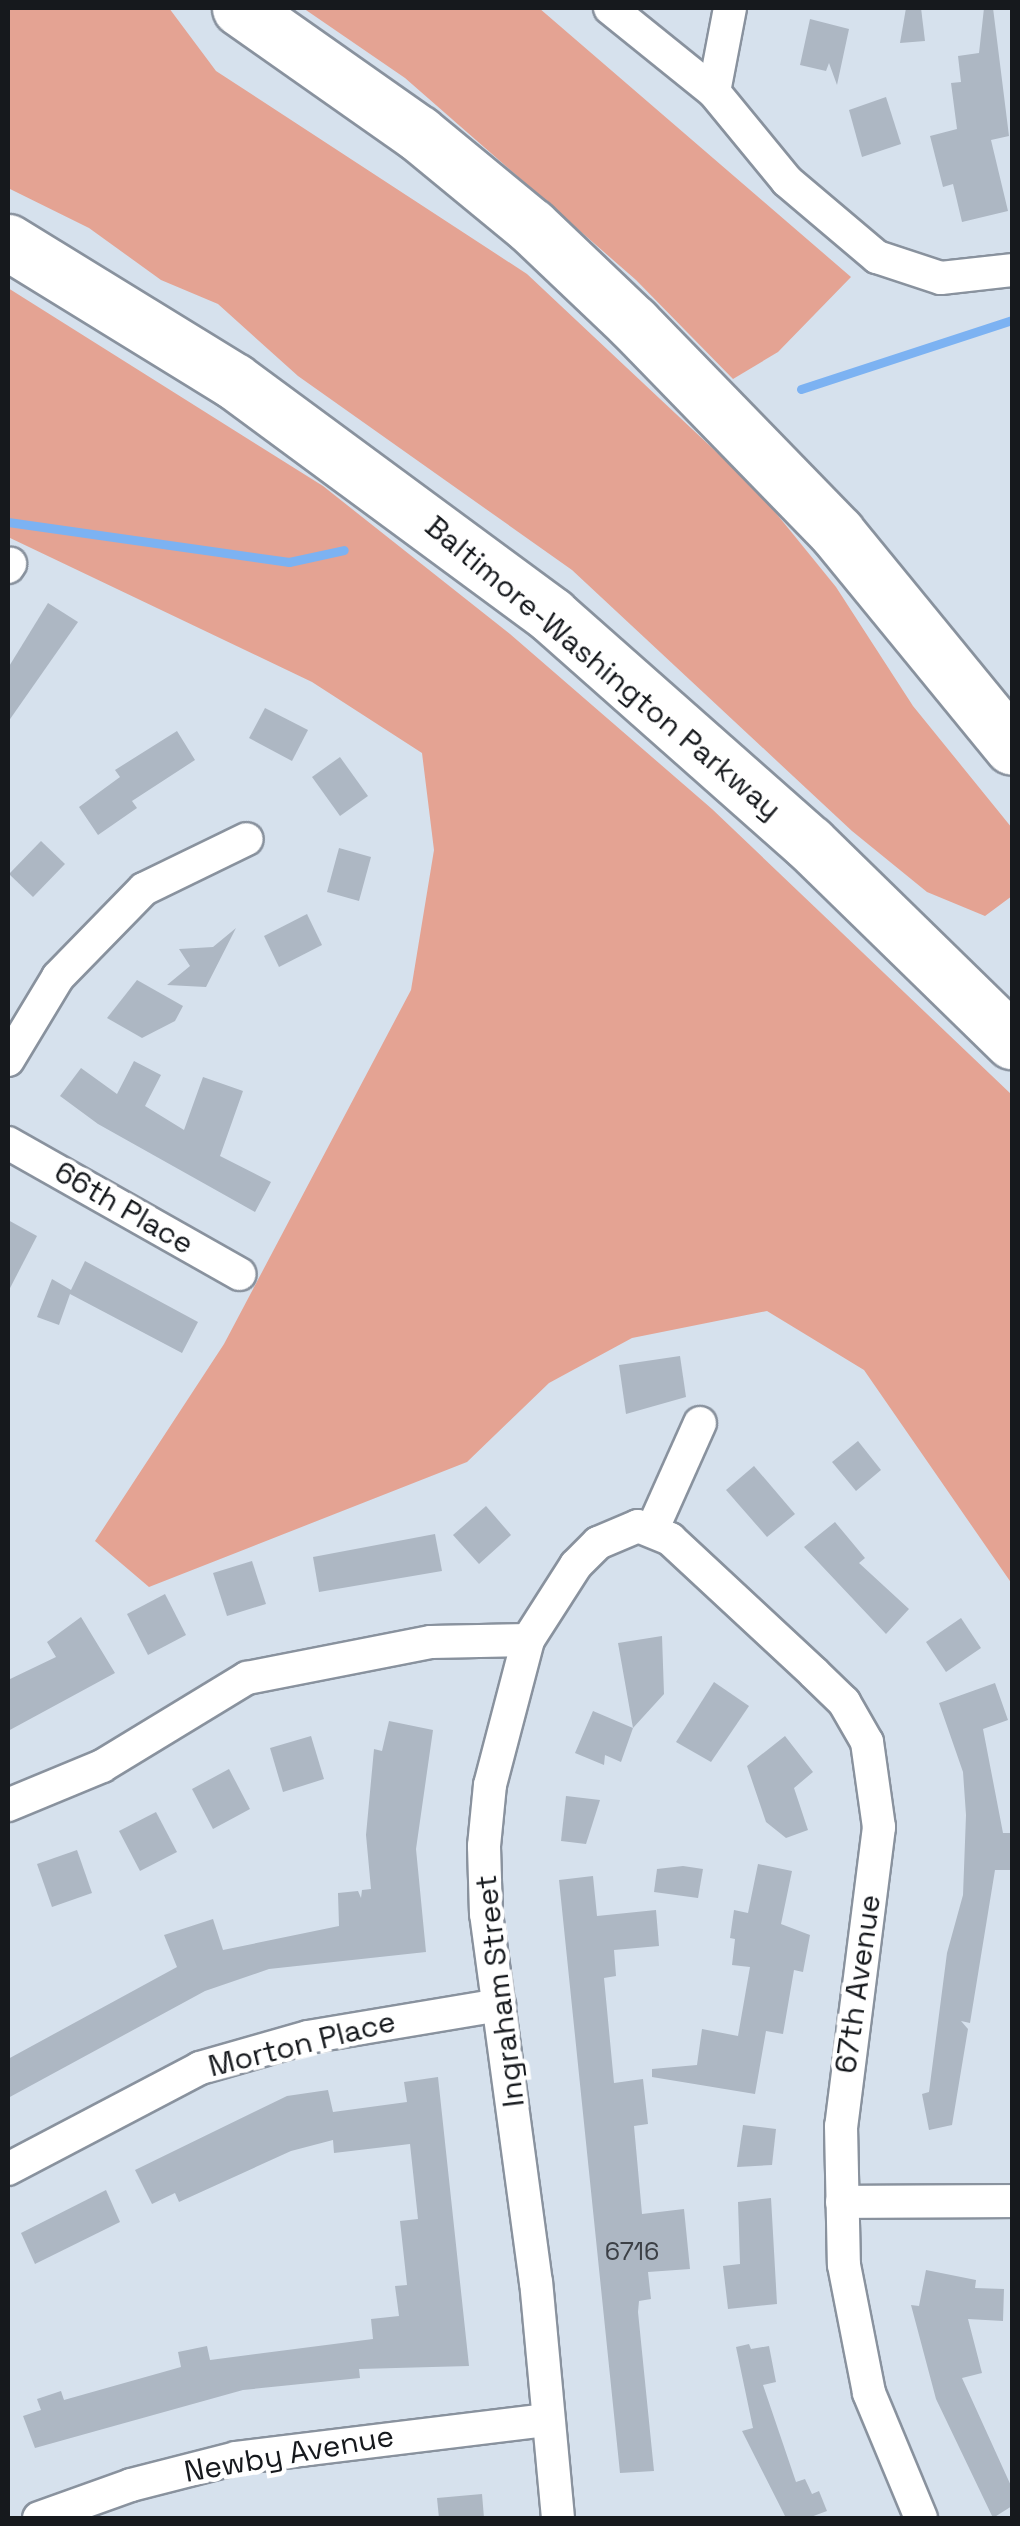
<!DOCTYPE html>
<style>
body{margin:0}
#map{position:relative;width:1020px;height:2526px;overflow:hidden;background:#d6e1ed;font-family:"Space Grotesk",sans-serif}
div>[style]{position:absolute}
.green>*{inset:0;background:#e4a393}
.stream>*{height:9px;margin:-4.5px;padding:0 4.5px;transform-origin:4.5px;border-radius:4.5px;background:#7cb2f2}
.building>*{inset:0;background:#adb7c3}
.roads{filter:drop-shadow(2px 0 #89929e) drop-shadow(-2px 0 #89929e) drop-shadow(0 2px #89929e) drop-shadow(0 -2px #89929e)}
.minor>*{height:32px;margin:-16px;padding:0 16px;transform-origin:16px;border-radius:16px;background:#fff}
.motorway>*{height:55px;margin:-27.5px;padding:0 27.5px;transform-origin:27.5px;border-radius:27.5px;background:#fff}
span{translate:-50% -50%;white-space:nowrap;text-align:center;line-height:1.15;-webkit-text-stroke:9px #fff;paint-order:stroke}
.number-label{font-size:25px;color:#3c4046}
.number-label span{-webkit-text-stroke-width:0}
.street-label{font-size:30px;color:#16191d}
.frame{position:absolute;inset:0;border:10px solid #16191d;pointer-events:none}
</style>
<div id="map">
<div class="green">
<div style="clip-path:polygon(8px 8px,169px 8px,216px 71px,527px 274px,758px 491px,836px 587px,913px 706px,1012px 828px,1012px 896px,985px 916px,927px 892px,852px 831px,572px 570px,298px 376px,218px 304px,161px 280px,89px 228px,8px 188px)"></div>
<div style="clip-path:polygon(303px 8px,539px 8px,851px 277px,778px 352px,733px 379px,636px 280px,405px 78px)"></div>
<div style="clip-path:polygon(8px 288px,323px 486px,510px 634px,712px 809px,1012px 1095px,1012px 1584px,864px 1370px,767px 1311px,632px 1338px,549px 1383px,467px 1462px,149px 1587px,95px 1541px,224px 1344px,411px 990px,434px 850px,422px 753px,312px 682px,8px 537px)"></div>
</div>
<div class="stream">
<div style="left:801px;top:389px;width:222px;rotate:-18.1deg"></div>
<div style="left:8px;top:522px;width:284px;rotate:8.1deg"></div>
<div style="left:289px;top:562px;width:56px;rotate:-12.3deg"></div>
</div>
<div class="building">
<div style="clip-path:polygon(906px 8px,921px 8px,925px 41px,900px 43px)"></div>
<div style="clip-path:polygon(984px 8px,993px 8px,1009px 136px,991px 140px,1008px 211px,962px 222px,953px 184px,943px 187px,930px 136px,957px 129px,951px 83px,961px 82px,958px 56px,979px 53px)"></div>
<div style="clip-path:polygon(810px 19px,849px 29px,837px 85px,829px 63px,826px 71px,800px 65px)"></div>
<div style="clip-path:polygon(886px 97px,901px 144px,862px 157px,849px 110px)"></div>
<div style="clip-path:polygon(48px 603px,78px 622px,8px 722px,8px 668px)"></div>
<div style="clip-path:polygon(265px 708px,308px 730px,292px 761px,249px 738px)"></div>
<div style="clip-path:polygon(177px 731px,195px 760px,132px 801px,137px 808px,98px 835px,79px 807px,120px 777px,115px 770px)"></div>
<div style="clip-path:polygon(340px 757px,368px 796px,340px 816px,312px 777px)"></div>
<div style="clip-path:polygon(41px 841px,65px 864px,33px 897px,9px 874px)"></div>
<div style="clip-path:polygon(339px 848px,371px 857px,359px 901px,327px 892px)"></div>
<div style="clip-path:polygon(307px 914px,322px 945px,279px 967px,264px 936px)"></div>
<div style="clip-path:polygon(236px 928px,206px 987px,167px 985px,190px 966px,179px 949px,213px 947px)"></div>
<div style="clip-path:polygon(137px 980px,183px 1006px,175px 1021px,142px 1038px,107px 1018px)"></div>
<div style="clip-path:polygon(134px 1061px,161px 1075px,145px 1106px,184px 1130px,203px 1077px,243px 1091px,220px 1156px,271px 1182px,255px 1212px,98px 1124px,60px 1096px,81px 1068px,117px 1094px)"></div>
<div style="clip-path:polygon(8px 1220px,37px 1236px,8px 1292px)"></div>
<div style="clip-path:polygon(85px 1261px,198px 1322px,182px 1353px,70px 1294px,59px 1325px,37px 1317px,52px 1279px,71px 1290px)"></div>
<div style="clip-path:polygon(680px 1356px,686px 1397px,626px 1414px,619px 1365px)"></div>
<div style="clip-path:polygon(858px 1441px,881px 1470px,856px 1491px,832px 1462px)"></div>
<div style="clip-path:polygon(754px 1466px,795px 1514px,767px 1537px,726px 1490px)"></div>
<div style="clip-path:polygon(486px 1506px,511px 1535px,479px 1564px,453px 1535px)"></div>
<div style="clip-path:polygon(835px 1522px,865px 1558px,859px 1563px,909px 1609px,886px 1634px,804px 1547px)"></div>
<div style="clip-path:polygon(435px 1534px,442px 1571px,319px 1592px,313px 1557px)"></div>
<div style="clip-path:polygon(252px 1561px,266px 1604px,227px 1616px,213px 1573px)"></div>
<div style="clip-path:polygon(165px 1594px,186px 1635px,148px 1655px,127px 1614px)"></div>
<div style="clip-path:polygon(81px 1617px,115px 1673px,8px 1731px,8px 1680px,56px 1657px,47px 1642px)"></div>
<div style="clip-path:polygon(961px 1618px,981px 1648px,946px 1672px,926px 1642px)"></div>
<div style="clip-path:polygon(662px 1636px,664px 1694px,633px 1728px,621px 1762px,605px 1755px,604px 1765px,575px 1753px,593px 1711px,633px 1728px,618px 1643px)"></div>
<div style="clip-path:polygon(714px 1682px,749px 1706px,711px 1762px,676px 1742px)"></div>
<div style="clip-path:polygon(995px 1683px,1008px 1720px,983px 1729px,1003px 1833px,1012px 1833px,1012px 1870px,995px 1870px,970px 2023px,961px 2021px,968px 2029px,952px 2125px,929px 2130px,922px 2094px,929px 2092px,947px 1953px,963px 1895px,966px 1815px,963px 1772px,939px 1703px)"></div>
<div style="clip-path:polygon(389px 1721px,433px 1730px,416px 1849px,426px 1952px,269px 1969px,205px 1991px,8px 2098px,8px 2059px,177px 1967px,164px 1935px,213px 1919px,223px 1950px,339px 1926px,338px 1893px,358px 1891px,361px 1898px,362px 1890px,371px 1889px,366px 1835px,374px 1749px,382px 1751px)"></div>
<div style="clip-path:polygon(311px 1736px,324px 1779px,283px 1792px,270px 1748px)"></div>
<div style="clip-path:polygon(785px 1736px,813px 1772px,794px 1788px,808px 1830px,786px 1838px,766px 1822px,747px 1766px)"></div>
<div style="clip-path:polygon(229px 1769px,250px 1809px,213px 1829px,192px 1789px)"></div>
<div style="clip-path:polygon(566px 1796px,600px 1800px,586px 1844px,561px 1841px)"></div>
<div style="clip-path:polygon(156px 1812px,177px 1852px,140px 1871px,119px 1831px)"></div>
<div style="clip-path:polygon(77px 1850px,92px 1893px,52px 1907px,37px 1864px)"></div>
<div style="clip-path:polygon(758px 1864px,792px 1871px,781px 1924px,810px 1935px,803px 1972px,794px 1970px,783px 2034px,766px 2031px,755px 2094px,652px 2077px,652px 2069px,697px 2065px,702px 2029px,738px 2036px,750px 1967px,732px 1965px,735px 1939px,730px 1938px,734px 1910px,748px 1913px)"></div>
<div style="clip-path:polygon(683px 1866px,703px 1869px,698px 1898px,654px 1892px,657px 1869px)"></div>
<div style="clip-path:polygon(593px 1876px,597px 1916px,656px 1910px,659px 1946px,614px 1950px,616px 1976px,604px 1978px,614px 2083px,643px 2079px,648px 2124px,634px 2126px,642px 2214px,684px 2209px,690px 2269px,648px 2272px,651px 2299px,639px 2301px,638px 2312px,654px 2471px,620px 2473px,559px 1880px)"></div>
<div style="clip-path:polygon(438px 2077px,469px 2366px,359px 2369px,360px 2378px,243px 2390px,35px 2448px,23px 2416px,41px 2410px,37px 2399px,61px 2391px,64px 2400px,181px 2367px,178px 2352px,207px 2346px,210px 2360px,373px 2339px,371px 2319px,399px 2316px,395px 2286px,407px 2285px,400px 2221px,418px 2219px,410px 2144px,334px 2153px,333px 2140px,291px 2151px,179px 2202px,175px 2193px,152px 2204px,135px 2170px,287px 2096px,328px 2090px,333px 2112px,407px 2102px,404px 2082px)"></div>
<div style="clip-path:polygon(743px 2125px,776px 2129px,772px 2165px,737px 2167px)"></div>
<div style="clip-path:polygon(106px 2190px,120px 2222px,35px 2264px,21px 2233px)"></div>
<div style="clip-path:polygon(771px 2198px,777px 2304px,728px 2309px,723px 2266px,740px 2264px,738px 2202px)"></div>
<div style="clip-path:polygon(926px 2270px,976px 2280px,975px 2288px,1004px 2289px,1003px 2321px,968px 2319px,982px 2373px,962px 2378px,1012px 2488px,1012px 2506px,993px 2518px,936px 2399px,911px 2305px,919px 2306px)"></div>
<div style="clip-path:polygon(749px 2344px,751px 2349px,769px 2346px,776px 2382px,763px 2385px,796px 2482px,805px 2479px,812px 2494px,819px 2491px,827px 2511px,808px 2518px,786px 2518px,742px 2431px,753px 2428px,736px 2347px)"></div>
<div style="clip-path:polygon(482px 2494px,484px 2518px,439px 2518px,437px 2498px)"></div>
</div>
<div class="roads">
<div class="minor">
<div style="left:610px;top:8px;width:134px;rotate:38.9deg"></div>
<div style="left:714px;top:92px;width:115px;rotate:50.6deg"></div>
<div style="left:787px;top:181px;width:118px;rotate:40.2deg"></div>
<div style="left:877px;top:257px;width:67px;rotate:18.2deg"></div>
<div style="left:941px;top:278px;width:71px;rotate:-6.4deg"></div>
<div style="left:714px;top:92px;width:86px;rotate:-79.2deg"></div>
<div style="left:8px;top:567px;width:4px;rotate:-56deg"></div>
<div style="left:8px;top:1060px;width:97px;rotate:-58.9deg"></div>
<div style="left:58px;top:977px;width:123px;rotate:-45.7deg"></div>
<div style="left:144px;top:889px;width:114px;rotate:-25.9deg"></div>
<div style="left:8px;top:1143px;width:266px;rotate:29.5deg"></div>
<div style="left:653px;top:1528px;width:115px;rotate:-65.9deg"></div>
<div style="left:8px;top:1805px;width:102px;rotate:-22.5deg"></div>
<div style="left:102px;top:1766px;width:170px;rotate:-31.3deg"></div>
<div style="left:247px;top:1678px;width:187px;rotate:-11.1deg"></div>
<div style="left:431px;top:1642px;width:97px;rotate:-1.2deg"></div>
<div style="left:8px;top:2169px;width:217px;rotate:-27.7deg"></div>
<div style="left:200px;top:2068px;width:112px;rotate:-16deg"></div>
<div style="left:308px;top:2037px;width:194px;rotate:-9.5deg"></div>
<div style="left:842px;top:2202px;width:170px;rotate:-0.3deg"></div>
<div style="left:39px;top:2518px;width:98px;rotate:-19.7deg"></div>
<div style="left:131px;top:2485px;width:108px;rotate:-14.4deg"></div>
<div style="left:236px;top:2458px;width:312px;rotate:-7deg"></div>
<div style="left:558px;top:2518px;width:236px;rotate:-95.3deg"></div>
<div style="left:536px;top:2283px;width:372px;rotate:-97.7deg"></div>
<div style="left:486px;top:1914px;width:68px;rotate:-91.7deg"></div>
<div style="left:484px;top:1846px;width:61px;rotate:-84.4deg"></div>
<div style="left:490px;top:1785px;width:150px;rotate:-75.3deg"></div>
<div style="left:528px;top:1640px;width:89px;rotate:-57.4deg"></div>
<div style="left:576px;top:1565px;width:31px;rotate:-45deg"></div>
<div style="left:598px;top:1543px;width:43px;rotate:-23deg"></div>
<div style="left:638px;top:1526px;width:35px;rotate:22deg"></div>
<div style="left:670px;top:1539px;width:197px;rotate:42.9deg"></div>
<div style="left:814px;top:1673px;width:42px;rotate:44deg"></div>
<div style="left:844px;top:1702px;width:46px;rotate:60.1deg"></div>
<div style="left:867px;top:1742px;width:86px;rotate:82deg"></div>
<div style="left:879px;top:1827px;width:301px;rotate:97.2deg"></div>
<div style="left:841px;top:2126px;width:139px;rotate:88.8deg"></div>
<div style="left:844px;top:2265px;width:130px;rotate:78.9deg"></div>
<div style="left:869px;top:2393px;width:135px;rotate:67.4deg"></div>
</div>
<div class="motorway">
<div style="left:240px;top:8px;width:218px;rotate:35.1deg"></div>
<div style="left:418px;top:133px;width:146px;rotate:39.5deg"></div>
<div style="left:531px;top:226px;width:141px;rotate:43.6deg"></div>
<div style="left:633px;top:323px;width:293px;rotate:45.8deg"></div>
<div style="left:837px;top:533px;width:276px;rotate:50.7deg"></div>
<div style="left:8px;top:242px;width:265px;rotate:31.6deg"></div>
<div style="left:234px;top:381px;width:394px;rotate:36.4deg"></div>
<div style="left:551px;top:615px;width:344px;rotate:41.5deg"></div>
<div style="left:809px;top:843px;width:284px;rotate:44.3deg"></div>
</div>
</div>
<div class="number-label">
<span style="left:632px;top:2251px">6716</span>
</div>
<div class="street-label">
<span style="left:603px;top:668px;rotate:40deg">Baltimore-Washington Parkway</span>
<span style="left:124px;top:1208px;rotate:30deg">66th Place</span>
<span style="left:858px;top:1984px;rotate:-82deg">67th Avenue</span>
<span style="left:500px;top:1991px;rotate:-97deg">Ingraham Street</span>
<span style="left:302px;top:2044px;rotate:-14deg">Morton Place</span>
<span style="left:289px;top:2454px;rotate:-10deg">Newby Avenue</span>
</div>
<div class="frame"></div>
</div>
